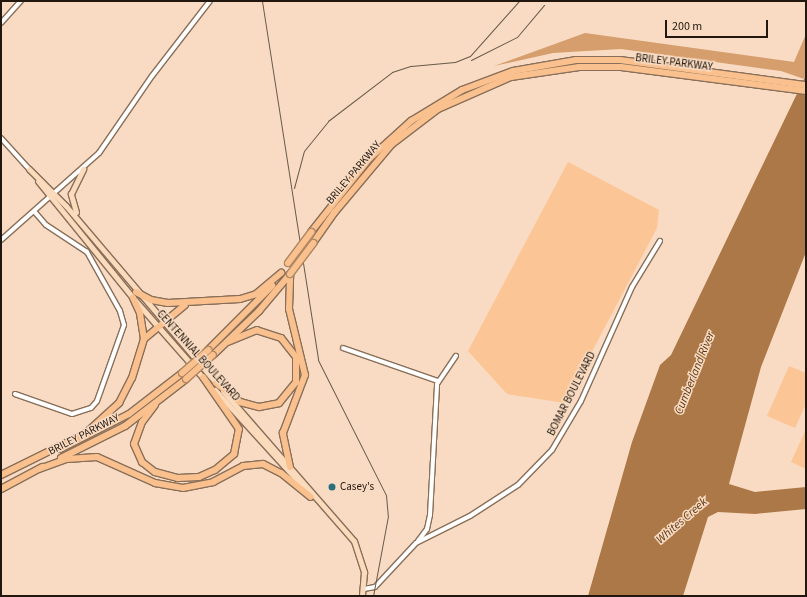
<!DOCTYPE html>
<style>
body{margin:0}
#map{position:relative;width:807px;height:597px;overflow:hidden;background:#f8dbc2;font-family:"Source Sans 3",sans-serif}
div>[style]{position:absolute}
.green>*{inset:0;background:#fcc595}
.forest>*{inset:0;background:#d69e6d}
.water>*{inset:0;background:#ad7847}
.roads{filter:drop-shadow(1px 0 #896f59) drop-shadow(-1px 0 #896f59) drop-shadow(0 1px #896f59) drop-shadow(0 -1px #896f59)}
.minor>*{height:4px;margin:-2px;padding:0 2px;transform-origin:2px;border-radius:2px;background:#fff}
.major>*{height:5px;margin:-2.5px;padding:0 2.5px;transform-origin:2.5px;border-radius:2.5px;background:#fcdabc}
.highway>*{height:6px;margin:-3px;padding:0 3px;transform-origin:3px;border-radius:3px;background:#fac18f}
.rail>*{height:1px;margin:-0.5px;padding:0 0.5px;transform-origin:0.5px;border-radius:0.5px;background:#69594a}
.bridges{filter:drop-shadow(1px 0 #ae8662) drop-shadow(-1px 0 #ae8662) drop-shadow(0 1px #ae8662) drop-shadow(0 -1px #ae8662)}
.highway-bridge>*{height:6px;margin:-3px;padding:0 3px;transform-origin:3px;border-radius:3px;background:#fac18f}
.dots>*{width:11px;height:11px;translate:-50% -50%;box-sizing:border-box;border:2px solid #f8dbc2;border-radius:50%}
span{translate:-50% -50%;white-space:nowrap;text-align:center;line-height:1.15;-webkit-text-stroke:3px #f8dbc2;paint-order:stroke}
.street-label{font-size:11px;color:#21170e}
.poi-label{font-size:11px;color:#21170e}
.left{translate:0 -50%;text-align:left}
.water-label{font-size:12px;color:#5e3913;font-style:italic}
.frame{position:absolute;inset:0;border:2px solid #21170e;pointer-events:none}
.scale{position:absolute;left:665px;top:20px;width:103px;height:18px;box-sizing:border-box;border:2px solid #21170e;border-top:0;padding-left:5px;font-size:12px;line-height:14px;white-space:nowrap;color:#21170e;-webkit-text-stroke:3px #f8dbc2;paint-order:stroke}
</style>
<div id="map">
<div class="green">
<div style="clip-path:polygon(568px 162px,659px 210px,657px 228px,565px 403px,507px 394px,468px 351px)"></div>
<div style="clip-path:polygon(789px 366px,806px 373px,806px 404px,795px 428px,767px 416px)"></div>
<div style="clip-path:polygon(806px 429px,806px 469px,791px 462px)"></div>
</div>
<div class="forest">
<div style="clip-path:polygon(585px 33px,794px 62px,806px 34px,806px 75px,804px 79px,781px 71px,621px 49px,553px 53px,494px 66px)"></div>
</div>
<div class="water">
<div style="clip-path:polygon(806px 75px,806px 252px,761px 367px,729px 484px,755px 492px,806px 487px,806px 509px,755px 514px,718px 512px,708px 517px,683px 596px,588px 596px,632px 442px,660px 365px,671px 355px)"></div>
</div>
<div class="roads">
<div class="minor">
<div style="left:1px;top:23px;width:30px;rotate:-48deg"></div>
<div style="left:1px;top:138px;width:42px;rotate:47.9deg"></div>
<div style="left:1px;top:240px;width:131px;rotate:-41.6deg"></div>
<div style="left:99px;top:153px;width:93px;rotate:-55.5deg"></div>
<div style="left:152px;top:76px;width:95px;rotate:-52.3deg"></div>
<div style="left:343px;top:348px;width:101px;rotate:19.2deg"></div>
<div style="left:15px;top:394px;width:60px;rotate:19.3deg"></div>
<div style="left:72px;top:414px;width:20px;rotate:-18deg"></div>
<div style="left:91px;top:408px;width:9px;rotate:-49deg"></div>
<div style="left:97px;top:401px;width:81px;rotate:-70.4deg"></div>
<div style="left:124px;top:325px;width:15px;rotate:-106deg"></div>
<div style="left:120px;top:311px;width:68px;rotate:-119.2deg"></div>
<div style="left:87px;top:252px;width:49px;rotate:-146.6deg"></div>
<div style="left:46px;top:225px;width:18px;rotate:-131deg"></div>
<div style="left:418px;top:541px;width:15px;rotate:-53deg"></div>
<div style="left:427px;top:529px;width:14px;rotate:-78deg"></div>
<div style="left:430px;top:515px;width:131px;rotate:-86.9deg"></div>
<div style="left:437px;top:384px;width:34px;rotate:-56deg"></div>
<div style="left:364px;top:589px;width:11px;rotate:-10deg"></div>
<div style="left:375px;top:587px;width:60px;rotate:-47deg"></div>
<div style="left:416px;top:543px;width:60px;rotate:-26.6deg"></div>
<div style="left:470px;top:516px;width:57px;rotate:-32.9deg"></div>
<div style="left:518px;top:485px;width:49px;rotate:-45.8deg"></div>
<div style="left:552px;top:450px;width:57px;rotate:-59.4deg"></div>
<div style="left:581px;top:401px;width:125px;rotate:-65.9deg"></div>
<div style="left:632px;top:287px;width:54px;rotate:-58.7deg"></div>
</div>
<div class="major">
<div style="left:29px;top:169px;width:52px;rotate:45deg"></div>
<div style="left:66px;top:206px;width:235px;rotate:49.7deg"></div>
<div style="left:38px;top:181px;width:151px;rotate:50.9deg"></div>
<div style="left:133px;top:298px;width:109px;rotate:48.7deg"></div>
<div style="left:76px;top:212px;width:19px;rotate:-106deg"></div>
<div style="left:71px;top:194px;width:28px;rotate:-64deg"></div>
<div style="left:215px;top:390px;width:134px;rotate:47.7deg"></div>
<div style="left:223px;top:391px;width:199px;rotate:48.9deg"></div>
<div style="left:354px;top:541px;width:33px;rotate:72deg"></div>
<div style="left:364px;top:572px;width:24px;rotate:95deg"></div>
</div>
<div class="highway">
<div style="left:311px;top:232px;width:93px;rotate:-51.5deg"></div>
<div style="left:369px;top:159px;width:57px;rotate:-42.1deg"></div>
<div style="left:411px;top:121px;width:60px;rotate:-31.3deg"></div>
<div style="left:462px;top:90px;width:54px;rotate:-20.4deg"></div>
<div style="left:513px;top:71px;width:64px;rotate:-9.9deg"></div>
<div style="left:576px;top:60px;width:44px"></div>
<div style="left:620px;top:60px;width:188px;rotate:7.7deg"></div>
<div style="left:313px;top:243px;width:37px;rotate:-55deg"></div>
<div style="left:334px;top:213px;width:90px;rotate:-50deg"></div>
<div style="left:392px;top:144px;width:58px;rotate:-37.3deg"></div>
<div style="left:438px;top:109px;width:80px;rotate:-23.7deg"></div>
<div style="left:511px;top:77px;width:69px;rotate:-8.4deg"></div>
<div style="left:579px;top:67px;width:42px"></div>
<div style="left:621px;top:67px;width:187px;rotate:7.4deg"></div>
<div style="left:136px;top:292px;width:17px;rotate:28deg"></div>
<div style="left:151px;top:300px;width:17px;rotate:10deg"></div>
<div style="left:168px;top:303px;width:72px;rotate:-3.2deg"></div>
<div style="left:240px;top:299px;width:17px;rotate:-17deg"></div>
<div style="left:256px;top:294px;width:33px;rotate:-40deg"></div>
<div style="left:144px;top:339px;width:53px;rotate:-39.7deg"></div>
<div style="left:208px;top:350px;width:91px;rotate:-45deg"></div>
<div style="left:213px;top:355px;width:64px;rotate:-43.7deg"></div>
<div style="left:259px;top:311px;width:48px;rotate:-50deg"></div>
<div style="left:216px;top:383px;width:31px;rotate:38deg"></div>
<div style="left:240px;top:402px;width:20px;rotate:15deg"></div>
<div style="left:259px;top:407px;width:20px;rotate:-11deg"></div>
<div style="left:279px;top:403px;width:27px;rotate:-51deg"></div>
<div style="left:296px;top:382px;width:25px;rotate:-90deg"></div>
<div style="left:296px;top:357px;width:24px;rotate:-128deg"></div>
<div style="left:281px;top:338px;width:25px;rotate:-162deg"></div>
<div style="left:257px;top:330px;width:31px;rotate:158deg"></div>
<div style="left:155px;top:405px;width:21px;rotate:127deg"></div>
<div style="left:142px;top:422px;width:23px;rotate:110deg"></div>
<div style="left:134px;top:444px;width:20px;rotate:66deg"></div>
<div style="left:142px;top:462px;width:16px;rotate:38deg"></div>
<div style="left:155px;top:472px;width:24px;rotate:15deg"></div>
<div style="left:178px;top:478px;width:21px;rotate:-3deg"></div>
<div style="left:199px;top:477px;width:17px;rotate:-24deg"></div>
<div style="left:215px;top:470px;width:25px;rotate:-40deg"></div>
<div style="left:234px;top:454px;width:25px;rotate:-79deg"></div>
<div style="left:239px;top:429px;width:63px;rotate:-124.7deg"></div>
<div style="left:60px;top:449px;width:77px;rotate:-26.9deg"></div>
<div style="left:129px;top:414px;width:67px;rotate:-37.7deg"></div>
<div style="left:61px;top:458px;width:72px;rotate:-26.6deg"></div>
<div style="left:125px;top:426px;width:77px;rotate:-37.6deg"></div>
<div style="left:290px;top:467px;width:35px;rotate:-102deg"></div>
<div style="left:283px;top:433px;width:62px;rotate:-69.2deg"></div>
<div style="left:305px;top:375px;width:68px;rotate:-103.6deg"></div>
<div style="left:289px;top:309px;width:35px;rotate:-88deg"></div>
<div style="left:39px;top:469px;width:30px;rotate:-20deg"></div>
<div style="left:67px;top:459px;width:30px;rotate:-4deg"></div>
<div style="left:97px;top:457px;width:64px;rotate:24.1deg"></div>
<div style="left:155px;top:483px;width:28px;rotate:10deg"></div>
<div style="left:183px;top:488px;width:31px;rotate:-11deg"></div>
<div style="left:213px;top:482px;width:34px;rotate:-28deg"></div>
<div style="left:243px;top:466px;width:20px;rotate:-6deg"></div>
<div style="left:263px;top:464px;width:20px;rotate:27deg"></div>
<div style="left:281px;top:473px;width:38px;rotate:39deg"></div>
<div style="left:1px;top:475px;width:95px;rotate:-26.3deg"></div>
<div style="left:86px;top:433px;width:45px;rotate:-42.3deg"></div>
<div style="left:119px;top:403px;width:28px;rotate:-63deg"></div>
<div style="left:132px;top:378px;width:41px;rotate:-72.9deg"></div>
<div style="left:144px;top:339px;width:26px;rotate:-99deg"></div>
<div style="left:140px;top:313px;width:17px;rotate:-115deg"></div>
<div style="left:1px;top:489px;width:47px;rotate:-28.2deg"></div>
</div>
</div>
<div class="rail">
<div style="left:262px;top:1px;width:363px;rotate:81.1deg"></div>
<div style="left:318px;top:360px;width:151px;rotate:63.3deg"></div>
<div style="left:386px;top:495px;width:21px;rotate:85deg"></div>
<div style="left:388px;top:516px;width:81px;rotate:100.6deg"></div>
<div style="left:471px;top:60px;width:51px;rotate:-26.6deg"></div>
<div style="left:517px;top:37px;width:42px;rotate:-49.8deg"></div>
<div style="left:294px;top:188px;width:38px;rotate:-75deg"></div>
<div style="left:304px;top:151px;width:38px;rotate:-51deg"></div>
<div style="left:328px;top:121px;width:81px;rotate:-37.4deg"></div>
<div style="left:392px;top:72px;width:20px;rotate:-18deg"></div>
<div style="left:411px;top:66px;width:44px;rotate:-5.2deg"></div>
<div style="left:455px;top:62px;width:16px;rotate:-22deg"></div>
<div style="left:470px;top:56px;width:74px;rotate:-48.3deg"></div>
<div style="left:398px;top:596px;width:1px;rotate:-45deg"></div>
</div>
<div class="bridges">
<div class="highway-bridge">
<div style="left:288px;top:263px;width:39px;rotate:-53deg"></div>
<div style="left:290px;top:274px;width:39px;rotate:-53deg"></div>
<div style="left:182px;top:373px;width:35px;rotate:-41deg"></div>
<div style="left:186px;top:379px;width:36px;rotate:-42deg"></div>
</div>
</div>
<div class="dots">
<div style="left:332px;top:487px;background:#29707d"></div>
</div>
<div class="street-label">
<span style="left:674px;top:63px;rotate:7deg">BRILEY PARKWAY</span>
<span style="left:354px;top:173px;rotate:-50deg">BRILEY PARKWAY</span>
<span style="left:198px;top:356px;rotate:48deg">CENTENNIAL BOULEVARD</span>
<span style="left:572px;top:394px;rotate:-63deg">BOMAR BOULEVARD</span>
<span style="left:84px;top:435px;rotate:-27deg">BRILEY PARKWAY</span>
</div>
<div class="poi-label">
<span class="left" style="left:340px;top:487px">Casey's</span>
</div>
<div class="water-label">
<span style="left:695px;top:373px;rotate:-68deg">Cumberland River</span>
<span style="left:682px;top:521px;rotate:-41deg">Whites Creek</span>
</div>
<div class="frame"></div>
<div class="scale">200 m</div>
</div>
